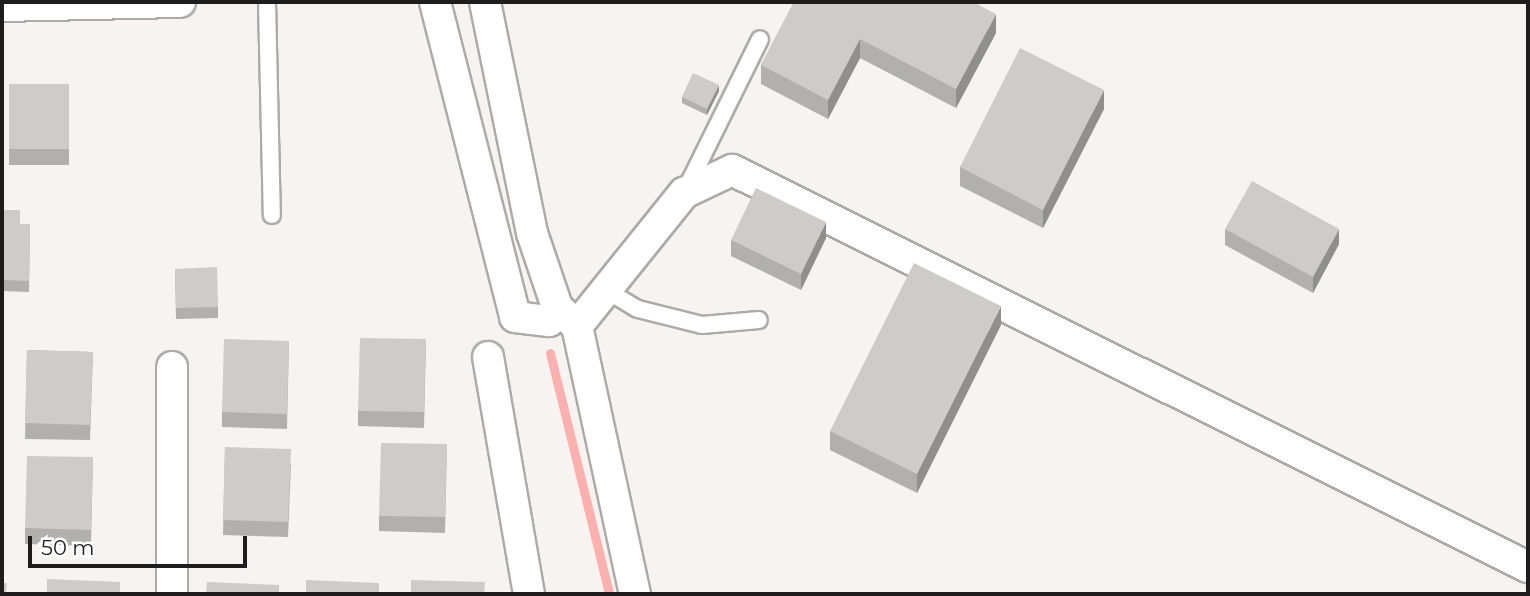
<!DOCTYPE html>
<style>
body{margin:0}
#map{position:relative;width:1530px;height:596px;overflow:hidden;background:#f7f3f3;font-family:Montserrat,sans-serif}
div>[style]{position:absolute}
.stream>*{height:9px;margin:-4.5px;padding:0 4.5px;transform-origin:4.5px;border-radius:4.5px;background:#fdb1af}
.roads{filter:drop-shadow(2px 0 #aeaaaa) drop-shadow(-2px 0 #aeaaaa) drop-shadow(0 2px #aeaaaa) drop-shadow(0 -2px #aeaaaa)}
.lane>*{height:16px;margin:-8px;padding:0 8px;transform-origin:8px;border-radius:8px;background:#fff}
.street>*{height:30px;margin:-15px;padding:0 15px;transform-origin:15px;border-radius:15px;background:#fff}
.wall>*{inset:0;background:#b2afaf}
.shaded-wall>*{inset:0;background:#918e8e}
.building>*{inset:0;background:#cfcbcb}
span{translate:-50% -50%;white-space:nowrap;text-align:center;line-height:1.15;-webkit-text-stroke:5px #fff;paint-order:stroke}
.frame{position:absolute;inset:0;border:4px solid #1e1c1c;pointer-events:none}
.scale{position:absolute;left:28px;top:536px;width:219px;height:32px;box-sizing:border-box;border:4px solid #1e1c1c;border-top:0;padding-left:9px;font-size:21px;line-height:24px;white-space:nowrap;color:#1e1c1c;-webkit-text-stroke:5px #fff;paint-order:stroke}
</style>
<div id="map">
<div class="stream">
<div style="left:550px;top:353px;width:248px;rotate:76.2deg"></div>
</div>
<div class="roads">
<div class="lane">
<div style="left:267px;top:2px;width:213px;rotate:88.7deg"></div>
<div style="left:685px;top:191px;width:169px;rotate:-63.7deg"></div>
<div style="left:606px;top:290px;width:37px;rotate:31deg"></div>
<div style="left:638px;top:309px;width:66px;rotate:14deg"></div>
<div style="left:702px;top:325px;width:57px;rotate:-5deg"></div>
</div>
<div class="street">
<div style="left:435px;top:2px;width:325px;rotate:75.7deg"></div>
<div style="left:515px;top:317px;width:34px;rotate:7deg"></div>
<div style="left:549px;top:321px;width:16px;rotate:-60deg"></div>
<div style="left:557px;top:307px;width:28px;rotate:44deg"></div>
<div style="left:577px;top:326px;width:274px;rotate:77.8deg"></div>
<div style="left:485px;top:2px;width:236px;rotate:78.5deg"></div>
<div style="left:532px;top:233px;width:78px;rotate:71.3deg"></div>
<div style="left:2px;top:6px;width:178px;rotate:-1.3deg"></div>
<div style="left:577px;top:326px;width:171px;rotate:-51.2deg"></div>
<div style="left:684px;top:193px;width:53px;rotate:-25.6deg"></div>
<div style="left:732px;top:170px;width:890px;rotate:26.51deg"></div>
<div style="left:488px;top:357px;width:241px;rotate:80.2deg"></div>
<div style="left:172px;top:367px;width:227px;rotate:90deg"></div>
</div>
</div>
<div class="wall">
<div style="clip-path:polygon(794px 2px,996px 33px,956px 108px,860px 58px,828px 119px,761px 84px,761px 65px)"></div>
<div style="clip-path:polygon(9px 84px,69px 84px,69px 165px,9px 165px)"></div>
<div style="clip-path:polygon(719px 91px,707px 115px,682px 103px,682px 97px)"></div>
<div style="clip-path:polygon(1104px 109px,1043px 228px,960px 186px,960px 167px)"></div>
<div style="clip-path:polygon(2px 210px,20px 224px,30px 224px,29px 292px,2px 291px)"></div>
<div style="clip-path:polygon(1225px 229px,1339px 244px,1313px 293px,1225px 245px)"></div>
<div style="clip-path:polygon(826px 238px,801px 290px,731px 256px,731px 240px)"></div>
<div style="clip-path:polygon(175px 269px,218px 307px,218px 318px,176px 319px)"></div>
<div style="clip-path:polygon(1001px 325px,917px 493px,830px 450px,830px 431px)"></div>
<div style="clip-path:polygon(426px 339px,424px 428px,358px 426px,358px 411px)"></div>
<div style="clip-path:polygon(289px 341px,287px 429px,222px 427px,222px 412px)"></div>
<div style="clip-path:polygon(27px 350px,93px 352px,90px 440px,25px 439px)"></div>
<div style="clip-path:polygon(447px 444px,445px 533px,379px 531px,379px 516px)"></div>
<div style="clip-path:polygon(225px 447px,291px 464px,288px 537px,223px 535px)"></div>
<div style="clip-path:polygon(93px 457px,91px 546px,25px 544px,25px 528px)"></div>
</div>
<div class="shaded-wall">
<div style="clip-path:polygon(996px 14px,996px 33px,956px 108px,956px 89px)"></div>
<div style="clip-path:polygon(860px 39px,860px 58px,828px 119px,828px 100px)"></div>
<div style="clip-path:polygon(719px 85px,719px 91px,707px 115px,707px 109px)"></div>
<div style="clip-path:polygon(1104px 90px,1104px 109px,1043px 228px,1043px 210px)"></div>
<div style="clip-path:polygon(826px 222px,826px 238px,801px 290px,801px 274px)"></div>
<div style="clip-path:polygon(1339px 229px,1339px 244px,1313px 293px,1313px 277px)"></div>
<div style="clip-path:polygon(1001px 306px,1001px 325px,917px 493px,917px 474px)"></div>
</div>
<div class="building">
<div style="clip-path:polygon(794px 2px,973px 2px,996px 14px,956px 89px,860px 39px,828px 100px,761px 65px)"></div>
<div style="clip-path:polygon(1020px 48px,1104px 90px,1043px 210px,960px 167px)"></div>
<div style="clip-path:polygon(693px 73px,719px 85px,707px 109px,682px 97px)"></div>
<div style="clip-path:polygon(9px 84px,69px 84px,69px 149px,9px 149px)"></div>
<div style="clip-path:polygon(1252px 181px,1339px 229px,1313px 277px,1225px 229px)"></div>
<div style="clip-path:polygon(756px 188px,826px 222px,801px 274px,731px 240px)"></div>
<div style="clip-path:polygon(2px 210px,20px 210px,20px 224px,30px 224px,29px 281px,2px 280px)"></div>
<div style="clip-path:polygon(914px 263px,1001px 306px,917px 474px,830px 431px)"></div>
<div style="clip-path:polygon(217px 267px,218px 307px,176px 308px,175px 269px)"></div>
<div style="clip-path:polygon(360px 338px,426px 339px,424px 412px,358px 411px)"></div>
<div style="clip-path:polygon(224px 339px,289px 341px,287px 414px,222px 412px)"></div>
<div style="clip-path:polygon(27px 350px,93px 352px,90px 425px,25px 423px)"></div>
<div style="clip-path:polygon(381px 443px,447px 444px,445px 517px,379px 516px)"></div>
<div style="clip-path:polygon(225px 447px,291px 449px,288px 522px,223px 520px)"></div>
<div style="clip-path:polygon(27px 456px,93px 457px,91px 530px,25px 528px)"></div>
<div style="clip-path:polygon(47px 579px,120px 582px,120px 594px,47px 594px)"></div>
<div style="clip-path:polygon(306px 580px,379px 583px,379px 594px,306px 594px)"></div>
<div style="clip-path:polygon(411px 580px,485px 582px,484px 594px,411px 594px)"></div>
<div style="clip-path:polygon(207px 582px,279px 585px,279px 594px,206px 594px)"></div>
<div style="clip-path:polygon(2px 583px,7px 583px,6px 594px,2px 594px)"></div>
</div>
<div class="frame"></div>
<div class="scale">50 m</div>
</div>
